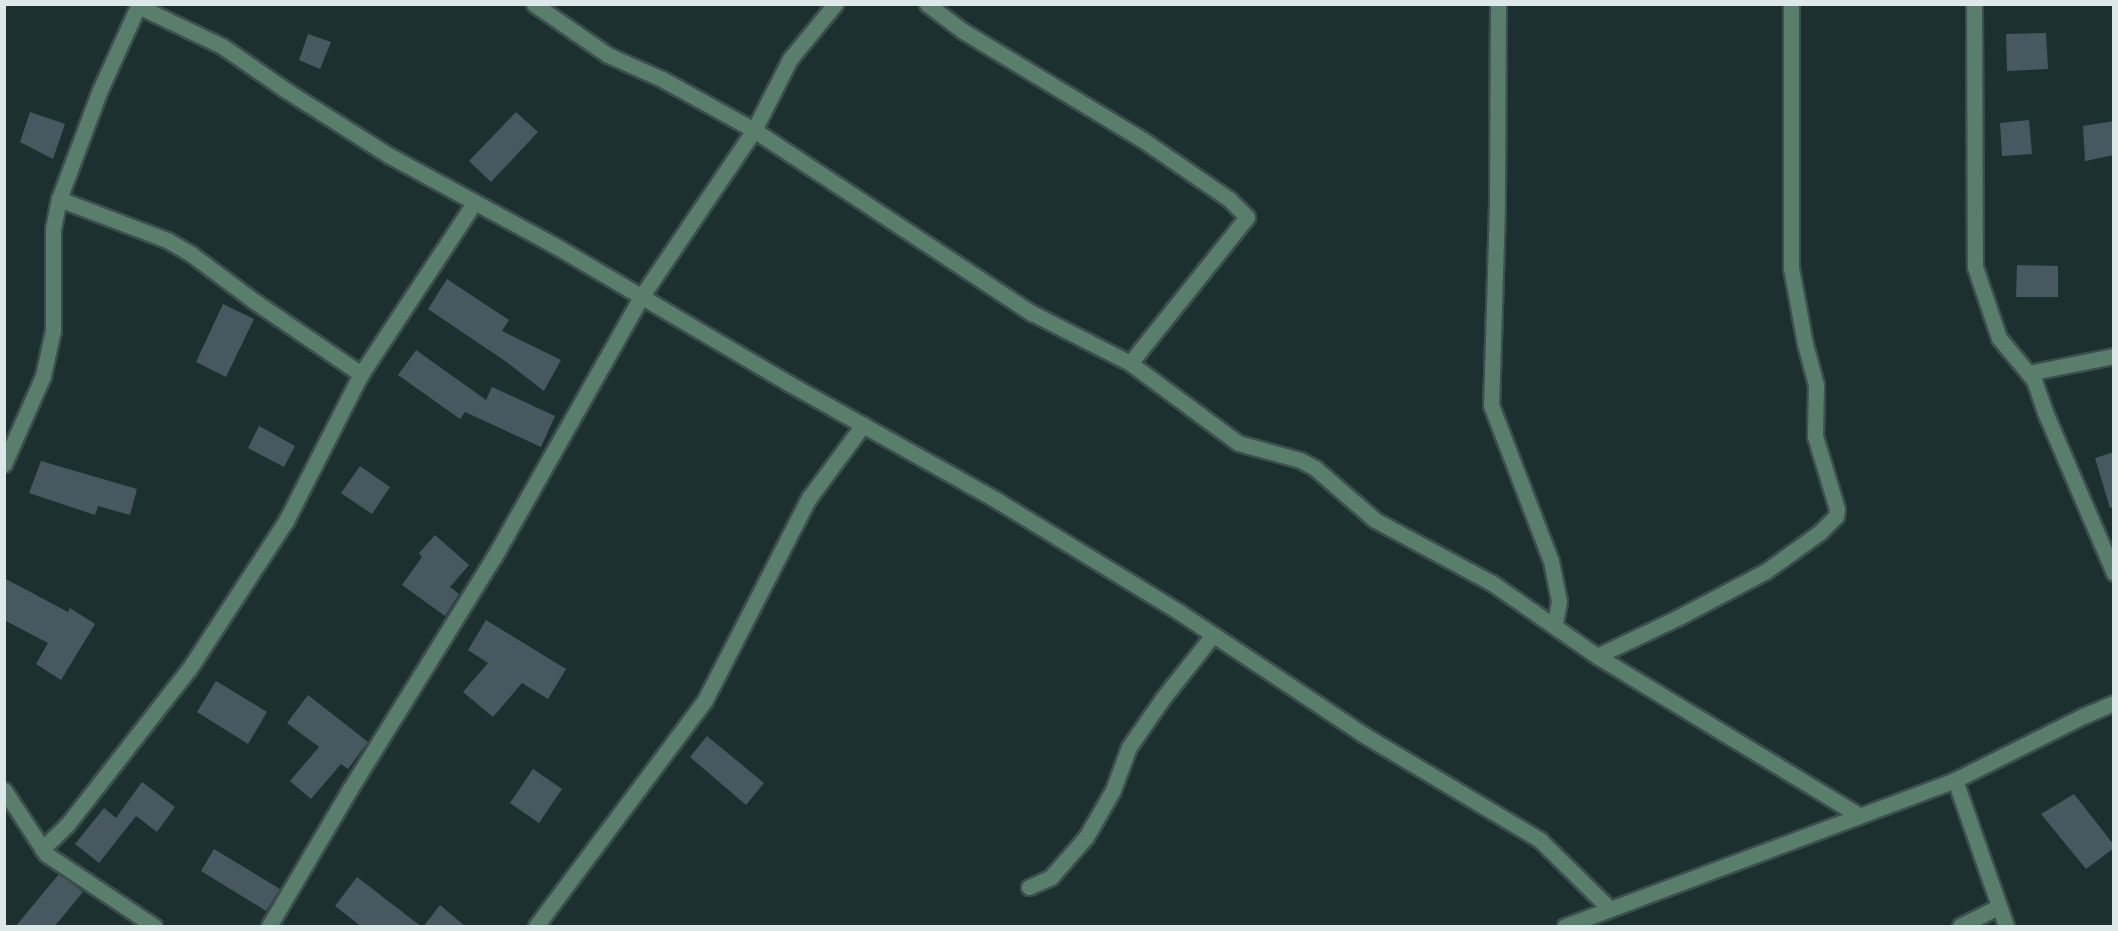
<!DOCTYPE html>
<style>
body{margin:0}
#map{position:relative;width:2118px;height:931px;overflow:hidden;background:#1d3030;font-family:"PT Serif",serif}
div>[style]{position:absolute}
.building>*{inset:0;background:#475860}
.roads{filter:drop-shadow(2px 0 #3c4e4d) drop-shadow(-2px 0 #3c4e4d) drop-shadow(0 2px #3c4e4d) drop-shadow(0 -2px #3c4e4d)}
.minor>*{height:15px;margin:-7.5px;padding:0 7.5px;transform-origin:7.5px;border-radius:7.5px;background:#597f6c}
span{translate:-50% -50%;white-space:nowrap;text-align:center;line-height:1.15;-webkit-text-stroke:4.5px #132626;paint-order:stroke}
.frame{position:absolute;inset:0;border:6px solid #dde9e8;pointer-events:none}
</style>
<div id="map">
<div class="building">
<div style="clip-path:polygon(2046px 33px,2048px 69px,2007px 71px,2006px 34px)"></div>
<div style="clip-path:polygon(308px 34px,331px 42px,320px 69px,299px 60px)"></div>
<div style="clip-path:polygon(30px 112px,65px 124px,53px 159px,20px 142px)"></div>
<div style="clip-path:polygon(516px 112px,538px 132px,491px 182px,469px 161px)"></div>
<div style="clip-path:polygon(2029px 120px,2032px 154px,2002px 156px,2000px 123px)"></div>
<div style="clip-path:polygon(2114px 121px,2114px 155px,2085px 161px,2083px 126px)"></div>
<div style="clip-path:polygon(2017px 265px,2058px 266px,2058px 297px,2016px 297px)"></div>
<div style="clip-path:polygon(447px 279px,509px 320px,502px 331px,561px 360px,544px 391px,505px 361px,428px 309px)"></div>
<div style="clip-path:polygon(223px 304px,254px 319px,226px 377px,196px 362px)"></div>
<div style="clip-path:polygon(416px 350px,486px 400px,492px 387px,555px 416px,541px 447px,465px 412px,460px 419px,398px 375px)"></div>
<div style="clip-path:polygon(259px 426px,295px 446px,284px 467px,248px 448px)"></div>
<div style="clip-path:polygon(2114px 452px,2114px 507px,2110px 508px,2095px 458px)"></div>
<div style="clip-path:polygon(41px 461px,137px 489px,130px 515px,98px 506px,95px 515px,29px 493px)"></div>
<div style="clip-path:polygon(360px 466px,390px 487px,372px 514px,341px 493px)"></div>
<div style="clip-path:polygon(435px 535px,469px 565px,450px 587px,459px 594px,445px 616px,402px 585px,422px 557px,419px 553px)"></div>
<div style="clip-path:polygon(4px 578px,68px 612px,70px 608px,95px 624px,61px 680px,36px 664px,48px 643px,4px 620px)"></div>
<div style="clip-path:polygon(486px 620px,566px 669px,548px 699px,522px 683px,493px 717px,463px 692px,488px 663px,468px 650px)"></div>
<div style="clip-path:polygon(216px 681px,267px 712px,248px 744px,197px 712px)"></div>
<div style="clip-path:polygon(308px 695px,368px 742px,348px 769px,341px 764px,311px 799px,290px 781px,319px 747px,287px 723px)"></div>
<div style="clip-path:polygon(707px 736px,764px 783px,746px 805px,690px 757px)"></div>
<div style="clip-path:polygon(533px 769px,562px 789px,539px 823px,510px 803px)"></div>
<div style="clip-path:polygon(142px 782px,175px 807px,157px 832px,136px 816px,99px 863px,75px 844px,104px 808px,116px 818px)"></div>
<div style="clip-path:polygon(2074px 794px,2114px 845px,2114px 848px,2086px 869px,2041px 814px)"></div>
<div style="clip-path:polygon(214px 849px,280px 889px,266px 911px,201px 871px)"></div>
<div style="clip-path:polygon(59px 874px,83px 892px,54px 927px,15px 927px)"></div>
<div style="clip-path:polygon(357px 877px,422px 927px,362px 927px,335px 906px)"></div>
<div style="clip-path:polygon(440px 905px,466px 927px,423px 927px)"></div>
</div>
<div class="roads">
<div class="minor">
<div style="left:534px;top:4px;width:90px;rotate:34.6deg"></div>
<div style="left:608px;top:55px;width:59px;rotate:24deg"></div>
<div style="left:662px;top:79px;width:105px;rotate:29deg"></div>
<div style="left:754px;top:130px;width:333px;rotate:33.4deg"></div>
<div style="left:1032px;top:313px;width:110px;rotate:27deg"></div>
<div style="left:1130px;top:363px;width:134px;rotate:36.5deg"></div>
<div style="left:1238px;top:443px;width:64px;rotate:15.3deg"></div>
<div style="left:1300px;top:460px;width:17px;rotate:28deg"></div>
<div style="left:1315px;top:468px;width:79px;rotate:40.9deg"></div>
<div style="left:1375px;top:520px;width:133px;rotate:28.3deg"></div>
<div style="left:1492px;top:583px;width:128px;rotate:34.8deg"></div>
<div style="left:1597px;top:656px;width:306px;rotate:31.3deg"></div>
<div style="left:927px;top:4px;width:45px;rotate:36.9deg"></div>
<div style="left:963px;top:31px;width:210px;rotate:31.2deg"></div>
<div style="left:1143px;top:140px;width:104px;rotate:34.5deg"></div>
<div style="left:1229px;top:199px;width:25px;rotate:45deg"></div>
<div style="left:1247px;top:217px;width:187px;rotate:128.7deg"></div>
<div style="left:1498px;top:4px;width:202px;rotate:90.3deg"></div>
<div style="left:1497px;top:206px;width:199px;rotate:91.7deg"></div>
<div style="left:1491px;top:405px;width:167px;rotate:69deg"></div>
<div style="left:1551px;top:561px;width:41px;rotate:78.7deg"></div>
<div style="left:1559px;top:601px;width:23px;rotate:100deg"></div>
<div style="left:1974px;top:4px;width:263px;rotate:89.8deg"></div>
<div style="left:1975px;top:267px;width:75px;rotate:71.3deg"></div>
<div style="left:1999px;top:338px;width:55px;rotate:50.2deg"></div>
<div style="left:2034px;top:380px;width:34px;rotate:71deg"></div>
<div style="left:2045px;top:412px;width:175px;rotate:66.8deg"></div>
<div style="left:138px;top:6px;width:93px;rotate:25.5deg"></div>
<div style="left:222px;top:46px;width:75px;rotate:34.7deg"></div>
<div style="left:284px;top:89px;width:125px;rotate:32.3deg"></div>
<div style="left:390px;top:156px;width:187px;rotate:28.5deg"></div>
<div style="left:554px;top:245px;width:272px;rotate:30.5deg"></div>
<div style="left:788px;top:383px;width:241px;rotate:29.3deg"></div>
<div style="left:998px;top:501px;width:212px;rotate:31.5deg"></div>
<div style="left:1179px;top:612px;width:222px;rotate:33.6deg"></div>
<div style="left:1364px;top:735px;width:205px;rotate:30.8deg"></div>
<div style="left:1540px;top:840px;width:98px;rotate:44.6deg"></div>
<div style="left:59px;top:199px;width:116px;rotate:20.8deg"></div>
<div style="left:167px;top:240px;width:28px;rotate:30deg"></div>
<div style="left:191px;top:254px;width:79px;rotate:36.7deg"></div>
<div style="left:254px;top:301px;width:130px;rotate:34.3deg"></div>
<div style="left:2028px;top:373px;width:88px;rotate:-11.2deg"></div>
<div style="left:4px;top:464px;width:96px;rotate:-66.1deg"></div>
<div style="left:43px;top:376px;width:47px;rotate:-77.7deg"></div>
<div style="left:53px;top:330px;width:101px;rotate:-90deg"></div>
<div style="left:53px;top:229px;width:31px;rotate:-79deg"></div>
<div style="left:59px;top:199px;width:116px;rotate:-69.4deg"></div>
<div style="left:100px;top:90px;width:94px;rotate:-65.6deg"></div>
<div style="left:1597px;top:656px;width:89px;rotate:-25.4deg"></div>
<div style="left:1677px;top:618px;width:101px;rotate:-27.8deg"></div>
<div style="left:1766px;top:571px;width:67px;rotate:-35.8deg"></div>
<div style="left:1820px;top:532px;width:23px;rotate:-45deg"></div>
<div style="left:1836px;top:516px;width:7px;rotate:-82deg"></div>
<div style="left:1837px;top:509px;width:76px;rotate:-106.8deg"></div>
<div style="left:1815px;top:436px;width:51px;rotate:-88.9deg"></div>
<div style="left:1816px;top:385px;width:42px;rotate:-105deg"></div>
<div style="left:1805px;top:344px;width:77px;rotate:-100.4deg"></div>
<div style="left:1791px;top:268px;width:264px;rotate:-90deg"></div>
<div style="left:1955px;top:780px;width:155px;rotate:70.7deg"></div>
<div style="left:4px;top:790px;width:77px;rotate:56.7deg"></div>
<div style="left:46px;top:854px;width:130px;rotate:33.7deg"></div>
<div style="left:42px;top:849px;width:35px;rotate:-44deg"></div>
<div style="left:67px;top:825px;width:198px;rotate:-52deg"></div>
<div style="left:189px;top:669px;width:177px;rotate:-56.8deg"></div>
<div style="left:286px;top:521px;width:165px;rotate:-63deg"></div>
<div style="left:361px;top:374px;width:206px;rotate:-56.5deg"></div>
<div style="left:1029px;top:887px;width:24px;rotate:-24deg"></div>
<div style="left:1051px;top:877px;width:53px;rotate:-48.8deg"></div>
<div style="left:1086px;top:837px;width:54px;rotate:-60.1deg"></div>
<div style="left:1113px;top:790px;width:46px;rotate:-69.6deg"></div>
<div style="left:1129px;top:747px;width:60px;rotate:-55.2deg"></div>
<div style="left:1163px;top:698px;width:80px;rotate:-51.6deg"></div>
<div style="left:269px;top:926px;width:159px;rotate:-59.4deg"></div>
<div style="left:350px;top:789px;width:273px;rotate:-58.2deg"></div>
<div style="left:494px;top:557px;width:299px;rotate:-60.5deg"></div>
<div style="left:641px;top:297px;width:202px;rotate:-55.9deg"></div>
<div style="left:754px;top:130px;width:80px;rotate:-63.1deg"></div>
<div style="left:790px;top:59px;width:71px;rotate:-50.7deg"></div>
<div style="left:536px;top:926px;width:282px;rotate:-53.2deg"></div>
<div style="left:705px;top:700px;width:227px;rotate:-62.8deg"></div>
<div style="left:809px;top:498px;width:91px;rotate:-53.5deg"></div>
<div style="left:1565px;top:926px;width:416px;rotate:-20.5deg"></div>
<div style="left:1955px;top:780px;width:143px;rotate:-26.6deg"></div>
<div style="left:2083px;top:716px;width:34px;rotate:-23deg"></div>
<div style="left:1960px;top:926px;width:42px;rotate:-26.6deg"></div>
</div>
</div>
<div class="frame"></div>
</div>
